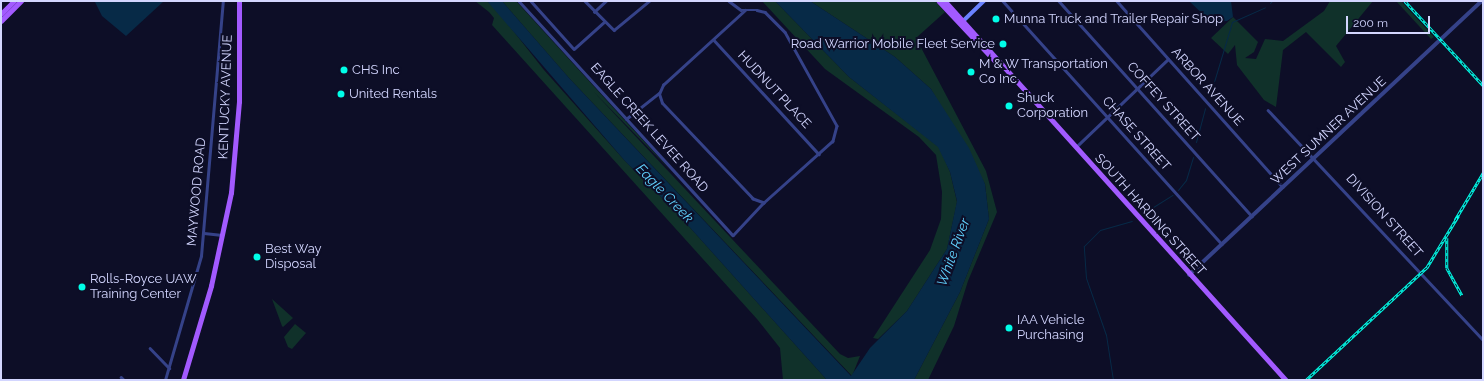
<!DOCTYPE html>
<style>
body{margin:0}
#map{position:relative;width:1484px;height:381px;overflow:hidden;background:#0d0e27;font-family:Raleway,sans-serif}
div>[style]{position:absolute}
.green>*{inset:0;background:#10312a}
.water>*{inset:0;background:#072a47}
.stream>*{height:1px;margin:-0.5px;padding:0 0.5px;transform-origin:0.5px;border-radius:0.5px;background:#072a47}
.minor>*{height:2.5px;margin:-1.25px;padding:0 1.25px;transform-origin:1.25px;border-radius:1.25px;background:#354289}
.tertiary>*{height:3.5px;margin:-1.75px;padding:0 1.75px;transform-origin:1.75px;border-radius:1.75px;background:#354289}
.secondary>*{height:4px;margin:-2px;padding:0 2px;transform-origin:2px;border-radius:2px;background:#6a82ff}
.primary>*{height:4.5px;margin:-2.25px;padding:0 2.25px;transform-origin:2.25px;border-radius:2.25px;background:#a25aff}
.rail>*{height:2.5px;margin-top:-1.25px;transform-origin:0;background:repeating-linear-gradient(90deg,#0d0e27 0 3px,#00fee8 0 6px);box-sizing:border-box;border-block:1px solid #00fee8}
.dots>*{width:11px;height:11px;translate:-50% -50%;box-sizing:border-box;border:2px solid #0d0e27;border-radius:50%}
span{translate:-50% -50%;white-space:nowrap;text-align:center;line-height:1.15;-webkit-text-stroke:4px #0d0e27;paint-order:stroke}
.poi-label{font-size:13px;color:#d3d6ff}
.left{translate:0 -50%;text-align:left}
.right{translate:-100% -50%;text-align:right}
.street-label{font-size:13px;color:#d3d6ff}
.water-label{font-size:14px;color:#61d3ff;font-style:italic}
.frame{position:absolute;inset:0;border:2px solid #d3d6ff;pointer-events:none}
.scale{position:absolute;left:1346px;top:16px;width:84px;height:18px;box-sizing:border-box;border:2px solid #d3d6ff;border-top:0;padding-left:5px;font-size:12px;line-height:14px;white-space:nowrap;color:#d3d6ff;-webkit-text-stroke:3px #0d0e27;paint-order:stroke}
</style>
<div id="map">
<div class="green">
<div style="clip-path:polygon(475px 1px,487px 1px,496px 9px,544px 70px,625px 161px,676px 212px,827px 380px,783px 380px,780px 348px,757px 319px,492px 25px,494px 18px,489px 12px)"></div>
<div style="clip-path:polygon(502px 1px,516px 1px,672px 172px,593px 91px,840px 354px,848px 358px,860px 356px,852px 376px,569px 78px)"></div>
<div style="clip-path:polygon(762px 1px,775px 1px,849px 77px,939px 147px,950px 172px,957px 202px,947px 249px,907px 311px,878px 339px,873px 338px,930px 250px,941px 219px,942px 192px,936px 155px,919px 137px,825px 69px)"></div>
<div style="clip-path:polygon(810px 1px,935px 1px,945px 12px,916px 38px,986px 171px,997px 212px,968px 281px,954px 326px,928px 380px,914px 380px,960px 292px,989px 219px,985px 184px,931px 89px,895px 57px)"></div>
<div style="clip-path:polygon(1330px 1px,1373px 1px,1336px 46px,1345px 62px,1341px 67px,1306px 32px,1283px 50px,1276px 107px,1264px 100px,1237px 65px,1235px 45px,1228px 54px,1211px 38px,1233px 17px,1258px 42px,1254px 52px,1245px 58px,1256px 59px,1265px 39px,1283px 41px,1324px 11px)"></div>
<div style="clip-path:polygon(1396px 1px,1401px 1px,1434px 37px,1431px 39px)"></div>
<div style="clip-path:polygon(272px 299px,293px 318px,283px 327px,282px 326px)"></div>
<div style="clip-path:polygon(295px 324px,306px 333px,292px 349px,288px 347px,284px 337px)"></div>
</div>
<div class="water">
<div style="clip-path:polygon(164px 1px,126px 36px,102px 16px,95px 2px)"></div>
<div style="clip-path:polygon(487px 1px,502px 1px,569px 78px,851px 376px,870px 348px,907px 311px,947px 249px,957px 201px,950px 172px,938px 147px,849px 77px,775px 1px,810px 1px,895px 57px,931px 89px,969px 148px,985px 184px,989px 219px,960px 292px,914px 380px,827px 380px,676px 212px,625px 161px)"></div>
<div style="clip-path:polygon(1189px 1px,1231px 1px,1233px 17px,1227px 21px,1211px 22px)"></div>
</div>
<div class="stream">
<div style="left:1270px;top:3px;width:3px;rotate:-45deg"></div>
<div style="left:1210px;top:95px;width:76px;rotate:-73.2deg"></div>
<div style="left:1232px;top:22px;width:36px;rotate:-24deg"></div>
<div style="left:1196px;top:142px;width:35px;rotate:-75deg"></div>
<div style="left:1178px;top:190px;width:13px;rotate:-51deg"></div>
<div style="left:1186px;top:180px;width:24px;rotate:-73deg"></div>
<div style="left:1142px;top:214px;width:36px;rotate:-32deg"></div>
<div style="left:1113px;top:380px;width:46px;rotate:-98.8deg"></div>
<div style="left:1106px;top:335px;width:60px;rotate:-109.3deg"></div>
<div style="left:1086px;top:278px;width:32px;rotate:-94deg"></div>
<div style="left:1084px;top:246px;width:23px;rotate:-45deg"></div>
<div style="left:1100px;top:230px;width:33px;rotate:-16deg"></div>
</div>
<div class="minor">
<div style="left:519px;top:1px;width:317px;rotate:47.6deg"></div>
<div style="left:733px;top:235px;width:44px;rotate:-46.8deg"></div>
<div style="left:531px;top:1px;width:64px;rotate:48.1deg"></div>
<div style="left:574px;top:49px;width:40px;rotate:-42deg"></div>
<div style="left:585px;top:1px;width:41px;rotate:45deg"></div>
<div style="left:614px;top:30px;width:45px;rotate:-39.6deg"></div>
<div style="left:729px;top:1px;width:15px;rotate:37deg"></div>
<div style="left:741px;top:10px;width:16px"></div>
<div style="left:757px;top:10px;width:8px;rotate:14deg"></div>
<div style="left:765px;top:12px;width:28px;rotate:45deg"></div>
<div style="left:785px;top:32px;width:107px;rotate:61deg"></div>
<div style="left:837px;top:126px;width:16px;rotate:105deg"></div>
<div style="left:833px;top:141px;width:93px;rotate:138.1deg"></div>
<div style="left:764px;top:203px;width:12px;rotate:-160deg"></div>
<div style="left:753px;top:199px;width:132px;rotate:-133.5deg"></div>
<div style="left:662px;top:103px;width:9px;rotate:-108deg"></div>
<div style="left:659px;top:94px;width:10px;rotate:-66deg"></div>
<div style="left:663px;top:85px;width:111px;rotate:-42.4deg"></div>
<div style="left:1003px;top:1px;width:327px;rotate:48deg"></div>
<div style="left:1059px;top:1px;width:289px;rotate:48.1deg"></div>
<div style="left:1117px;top:1px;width:249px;rotate:48.3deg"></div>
<div style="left:594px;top:12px;width:16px;rotate:-43deg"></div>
<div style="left:714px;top:40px;width:155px;rotate:47.4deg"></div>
<div style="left:1268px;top:110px;width:315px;rotate:46.9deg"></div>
<div style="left:626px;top:119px;width:42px;rotate:-38.2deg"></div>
<div style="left:1076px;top:147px;width:127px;rotate:-43.7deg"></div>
<div style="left:204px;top:233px;width:18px;rotate:6deg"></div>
<div style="left:150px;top:348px;width:28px;rotate:46deg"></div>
<div style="left:121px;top:377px;width:4px;rotate:45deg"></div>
<div style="left:165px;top:380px;width:129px;rotate:-73.8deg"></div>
<div style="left:201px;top:256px;width:256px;rotate:-85.1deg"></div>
</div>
<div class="tertiary">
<div style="left:1189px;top:275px;width:401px;rotate:-43.1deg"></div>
</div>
<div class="secondary">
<div style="left:961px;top:23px;width:32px;rotate:-44deg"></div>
</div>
<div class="primary">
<div style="left:939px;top:1px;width:88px;rotate:46.8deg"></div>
<div style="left:945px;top:1px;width:510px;rotate:48.02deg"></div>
<div style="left:1px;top:14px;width:18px;rotate:-45deg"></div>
<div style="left:1px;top:21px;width:28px;rotate:-45deg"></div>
<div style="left:183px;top:380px;width:98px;rotate:-73.4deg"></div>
<div style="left:211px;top:286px;width:95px;rotate:-77.9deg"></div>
<div style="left:231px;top:193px;width:91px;rotate:-85deg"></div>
<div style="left:239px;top:102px;width:101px;rotate:-90deg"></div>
</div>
<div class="rail">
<div style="left:1405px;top:1px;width:115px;rotate:47.1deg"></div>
<div style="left:1455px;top:220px;width:55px;rotate:-59.2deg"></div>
<div style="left:1447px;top:238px;width:30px;rotate:90deg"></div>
<div style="left:1447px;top:268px;width:31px;rotate:61deg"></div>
<div style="left:1306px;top:380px;width:166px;rotate:-43deg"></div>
<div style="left:1427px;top:267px;width:60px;rotate:-58.7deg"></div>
</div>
<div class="dots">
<div style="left:996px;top:19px;background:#00fee8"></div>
<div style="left:1003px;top:44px;background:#00fee8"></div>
<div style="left:344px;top:70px;background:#00fee8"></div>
<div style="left:971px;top:72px;background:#00fee8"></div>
<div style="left:341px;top:94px;background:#00fee8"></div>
<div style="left:1009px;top:106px;background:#00fee8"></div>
<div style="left:257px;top:257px;background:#00fee8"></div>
<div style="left:82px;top:287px;background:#00fee8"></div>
<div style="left:1009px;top:328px;background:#00fee8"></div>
</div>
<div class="poi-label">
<span class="left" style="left:1004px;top:19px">Munna Truck and Trailer Repair Shop</span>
<span class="right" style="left:995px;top:44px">Road Warrior Mobile Fleet Service</span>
<span class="left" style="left:979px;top:72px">M &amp; W Transportation<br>Co Inc</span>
<span class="left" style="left:352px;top:70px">CHS Inc</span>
<span class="left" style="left:349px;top:94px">United Rentals</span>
<span class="left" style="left:1017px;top:106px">Shuck<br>Corporation</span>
<span class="left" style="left:265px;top:257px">Best Way<br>Disposal</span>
<span class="left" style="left:90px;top:287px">Rolls-Royce UAW<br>Training Center</span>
<span class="left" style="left:1017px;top:328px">IAA Vehicle<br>Purchasing</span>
</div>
<div class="street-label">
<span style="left:1207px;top:87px;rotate:48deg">ARBOR AVENUE</span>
<span style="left:774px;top:90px;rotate:47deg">HUDNUT PLACE</span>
<span style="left:226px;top:97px;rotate:-88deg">KENTUCKY AVENUE</span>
<span style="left:1163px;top:102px;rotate:48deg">COFFEY STREET</span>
<span style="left:649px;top:128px;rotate:48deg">EAGLE CREEK LEVEE ROAD</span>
<span style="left:1329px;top:131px;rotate:-43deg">WEST SUMNER AVENUE</span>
<span style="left:1136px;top:134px;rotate:48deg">CHASE STREET</span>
<span style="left:197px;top:192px;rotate:-85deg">MAYWOOD ROAD</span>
<span style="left:1150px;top:215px;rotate:48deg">SOUTH HARDING STREET</span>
<span style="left:1384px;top:216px;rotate:48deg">DIVISION STREET</span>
</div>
<div class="water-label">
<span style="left:665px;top:193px;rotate:46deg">Eagle Creek</span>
<span style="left:953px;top:252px;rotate:-70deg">White River</span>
</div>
<div class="frame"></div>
<div class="scale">200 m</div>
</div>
